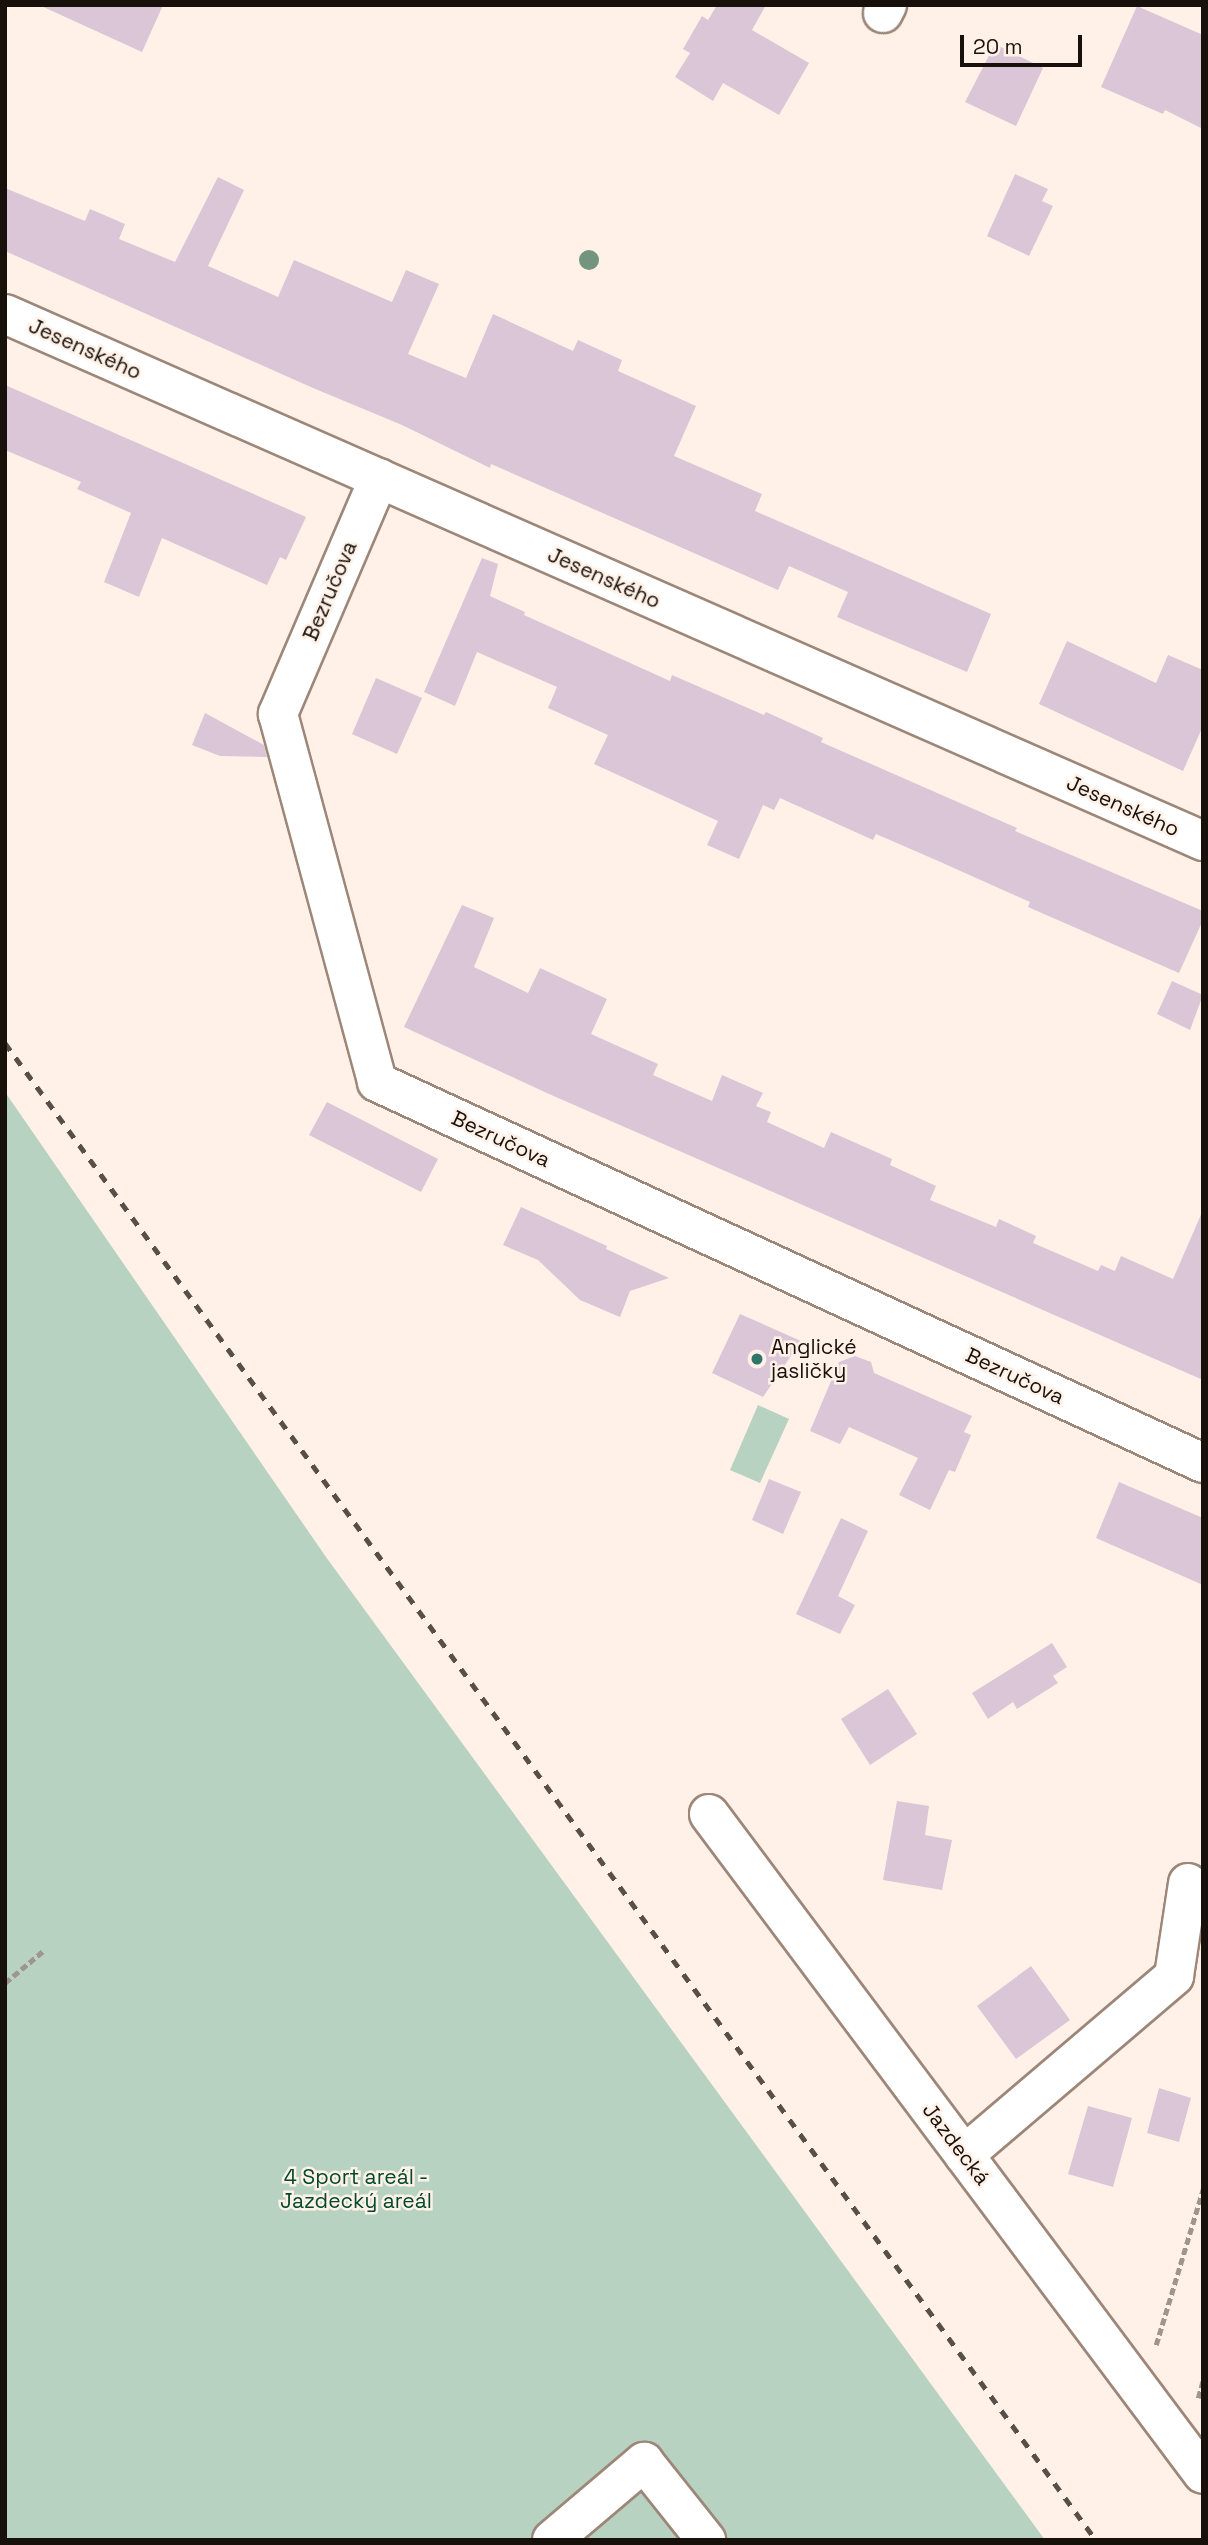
<!DOCTYPE html>
<meta charset="utf-8">
<style>
body{margin:0}
#map{position:relative;width:1208px;height:2545px;overflow:hidden;background:#fff1e7;font-family:"Space Grotesk",sans-serif}
div>[style]{position:absolute}
.green>*{inset:0;background:#b8d2c2}
.building>*{inset:0;background:#dac6d7}
.path>*{height:4.5px;margin-top:-2.25px;transform-origin:0;background:repeating-linear-gradient(90deg,#a0958c 0 7px,transparent 0 10.5px)}
.roads{filter:drop-shadow(2px 0 #9c8779) drop-shadow(-2px 0 #9c8779) drop-shadow(0 2px #9c8779) drop-shadow(0 -2px #9c8779)}
.minor>*{height:38px;margin:-19px;padding:0 19px;transform-origin:19px;border-radius:19px;background:#fff}
.rail>*{height:5px;margin-top:-2.5px;transform-origin:0;background:repeating-linear-gradient(90deg,#584f48 0 9px,transparent 0 18px)}
.trees>*{width:20px;height:20px;margin:-10px;border-radius:50%;background:#739580}
.dots>*{width:19px;height:19px;translate:-50% -50%;box-sizing:border-box;border:4px solid #fff1e7;border-radius:50%}
span{translate:-50% -50%;white-space:nowrap;text-align:center;line-height:1.15;-webkit-text-stroke:5px #fff1e7;paint-order:stroke}
.street-label{font-size:21px;color:#18110b}
.poi-label{font-size:21px;color:#18110b}
.left{translate:0 -50%;text-align:left}
.park-label{font-size:21px;color:#00492b}
.frame{position:absolute;inset:0;border:7px solid #18110b;pointer-events:none}
.scale{position:absolute;left:960px;top:35px;width:122px;height:32px;box-sizing:border-box;border:4px solid #18110b;border-top:0;padding-left:9px;font-size:21px;line-height:24px;white-space:nowrap;color:#18110b;-webkit-text-stroke:5px #fff1e7;paint-order:stroke}
</style>
<div id="map">
<div class="green">
<div style="clip-path:polygon(5px 1092px,326px 1557px,1045px 2540px,5px 2540px)"></div>
<div style="clip-path:polygon(758px 1405px,789px 1419px,760px 1483px,730px 1470px)"></div>
</div>
<div class="building">
<div style="clip-path:polygon(39px 5px,163px 5px,142px 52px)"></div>
<div style="clip-path:polygon(717px 5px,766px 5px,752px 30px,809px 63px,779px 115px,723px 83px,713px 101px,675px 77px,690px 53px,683px 49px,702px 16px,708px 20px)"></div>
<div style="clip-path:polygon(1137px 6px,1203px 35px,1203px 129px,1165px 110px,1163px 114px,1101px 87px)"></div>
<div style="clip-path:polygon(995px 44px,1043px 68px,1016px 126px,965px 102px)"></div>
<div style="clip-path:polygon(1015px 174px,1048px 189px,1042px 201px,1053px 206px,1029px 256px,987px 236px)"></div>
<div style="clip-path:polygon(218px 177px,244px 190px,208px 266px,278px 297px,294px 260px,392px 302px,406px 270px,439px 284px,408px 354px,466px 378px,493px 314px,573px 351px,578px 340px,622px 360px,618px 371px,696px 406px,674px 456px,762px 494px,755px 511px,991px 614px,967px 672px,837px 617px,848px 592px,789px 566px,778px 590px,491px 464px,490px 468px,402px 425px,313px 388px,5px 251px,5px 188px,85px 221px,90px 209px,125px 224px,119px 239px,175px 262px)"></div>
<div style="clip-path:polygon(5px 385px,306px 517px,286px 560px,280px 557px,267px 585px,162px 538px,139px 597px,104px 582px,131px 513px,77px 489px,81px 482px,5px 450px)"></div>
<div style="clip-path:polygon(482px 558px,498px 564px,490px 596px,525px 612px,524px 615px,670px 681px,672px 675px,764px 715px,766px 712px,823px 738px,821px 742px,1017px 828px,1015px 831px,1203px 911px,1203px 920px,1179px 973px,1028px 907px,1030px 902px,936px 860px,876px 834px,873px 840px,780px 798px,774px 810px,763px 805px,739px 859px,707px 845px,718px 821px,594px 764px,608px 735px,548px 708px,557px 687px,477px 652px,455px 706px,424px 692px)"></div>
<div style="clip-path:polygon(1067px 641px,1156px 683px,1168px 655px,1203px 670px,1203px 726px,1183px 771px,1039px 704px)"></div>
<div style="clip-path:polygon(376px 678px,422px 698px,397px 754px,352px 734px)"></div>
<div style="clip-path:polygon(205px 713px,264px 745px,267px 757px,220px 756px,192px 745px)"></div>
<div style="clip-path:polygon(462px 905px,494px 918px,474px 967px,528px 993px,540px 968px,607px 999px,591px 1034px,658px 1064px,653px 1075px,712px 1101px,722px 1075px,763px 1093px,756px 1106px,771px 1112px,767px 1122px,824px 1148px,831px 1132px,892px 1159px,890px 1165px,936px 1186px,930px 1200px,996px 1227px,999px 1219px,1036px 1236px,1033px 1243px,1098px 1271px,1101px 1265px,1115px 1271px,1121px 1256px,1173px 1279px,1203px 1210px,1203px 1380px,549px 1094px,404px 1027px)"></div>
<div style="clip-path:polygon(1172px 981px,1203px 995px,1190px 1030px,1157px 1014px)"></div>
<div style="clip-path:polygon(327px 1102px,438px 1159px,421px 1192px,309px 1135px)"></div>
<div style="clip-path:polygon(521px 1207px,607px 1246px,606px 1249px,669px 1278px,630px 1291px,620px 1317px,580px 1300px,538px 1260px,503px 1245px)"></div>
<div style="clip-path:polygon(740px 1314px,801px 1341px,763px 1397px,712px 1373px)"></div>
<div style="clip-path:polygon(855px 1356px,871px 1362px,874px 1373px,972px 1416px,964px 1432px,971px 1435px,955px 1472px,949px 1470px,930px 1510px,899px 1495px,918px 1458px,849px 1427px,840px 1444px,810px 1431px,839px 1362px)"></div>
<div style="clip-path:polygon(769px 1479px,801px 1492px,783px 1534px,752px 1520px)"></div>
<div style="clip-path:polygon(1119px 1482px,1203px 1518px,1203px 1585px,1096px 1538px)"></div>
<div style="clip-path:polygon(841px 1518px,868px 1531px,838px 1596px,855px 1605px,840px 1634px,796px 1614px)"></div>
<div style="clip-path:polygon(1052px 1643px,1067px 1667px,1053px 1676px,1058px 1683px,1017px 1709px,1013px 1702px,988px 1719px,972px 1693px)"></div>
<div style="clip-path:polygon(888px 1689px,917px 1734px,870px 1765px,841px 1719px)"></div>
<div style="clip-path:polygon(897px 1801px,929px 1806px,925px 1835px,952px 1840px,942px 1890px,883px 1880px)"></div>
<div style="clip-path:polygon(1031px 1966px,1070px 2020px,1016px 2059px,977px 2006px)"></div>
<div style="clip-path:polygon(1159px 2088px,1191px 2098px,1179px 2142px,1147px 2133px)"></div>
<div style="clip-path:polygon(1088px 2106px,1132px 2118px,1113px 2187px,1068px 2174px)"></div>
</div>
<div class="path">
<div style="left:5px;top:1983px;width:50px;rotate:-40.1deg"></div>
<div style="left:1156px;top:2345px;width:163px;rotate:-73.2deg"></div>
<div style="left:1198px;top:2398px;width:18px;rotate:-74deg"></div>
</div>
<div class="roads">
<div class="minor">
<div style="left:883px;top:13px;width:9px;rotate:-63deg"></div>
<div style="left:5px;top:314px;width:1309px;rotate:23.74deg"></div>
<div style="left:379px;top:478px;width:257px;rotate:113.2deg"></div>
<div style="left:278px;top:714px;width:381px;rotate:74.9deg"></div>
<div style="left:377px;top:1082px;width:910px;rotate:24.76deg"></div>
<div style="left:709px;top:1814px;width:824px;rotate:53.19deg"></div>
<div style="left:964px;top:2155px;width:276px;rotate:-40.4deg"></div>
<div style="left:1174px;top:1976px;width:94px;rotate:-81.4deg"></div>
<div style="left:552px;top:2540px;width:121px;rotate:-40.3deg"></div>
<div style="left:644px;top:2462px;width:100px;rotate:51.5deg"></div>
</div>
</div>
<div class="rail">
<div style="left:5px;top:1043px;width:1852px;rotate:53.92deg"></div>
</div>
<div class="trees">
<div style="left:589px;top:260px"></div>
</div>
<div class="dots">
<div style="left:757px;top:1359px;background:#2f756a"></div>
</div>
<div class="street-label">
<span style="left:85px;top:349px;rotate:24deg">Jesenského</span>
<span style="left:604px;top:578px;rotate:24deg">Jesenského</span>
<span style="left:330px;top:591px;rotate:-67deg">Bezručova</span>
<span style="left:1123px;top:806px;rotate:24deg">Jesenského</span>
<span style="left:501px;top:1139px;rotate:25deg">Bezručova</span>
<span style="left:1015px;top:1376px;rotate:25deg">Bezručova</span>
<span style="left:956px;top:2144px;rotate:53deg">Jazdecká</span>
</div>
<div class="poi-label">
<span class="left" style="left:771px;top:1359px">Anglické<br>jasličky</span>
</div>
<div class="park-label">
<span style="left:356px;top:2189px">4 Sport areál -<br>Jazdecký areál</span>
</div>
<div class="frame"></div>
<div class="scale">20 m</div>
</div>
